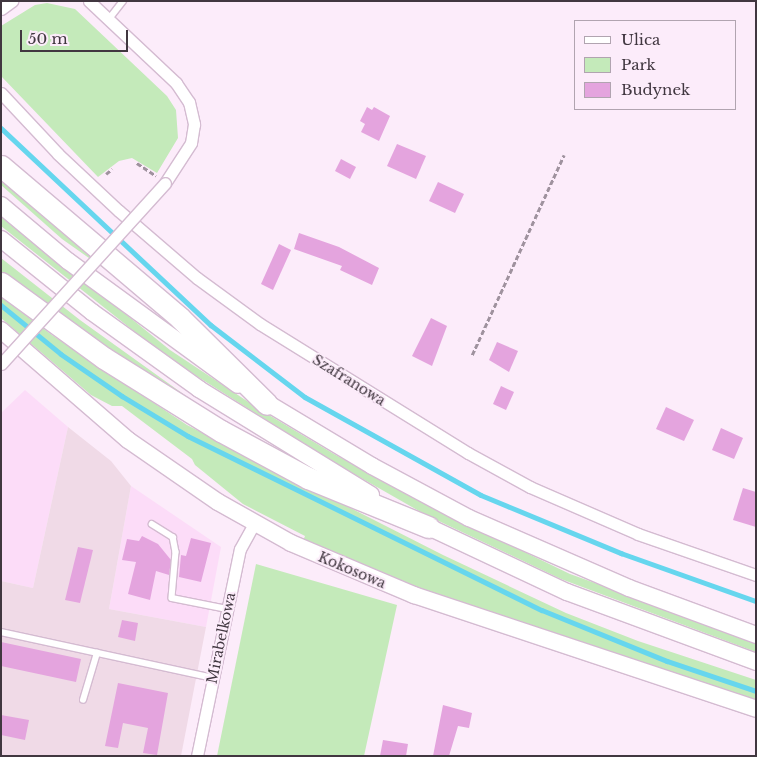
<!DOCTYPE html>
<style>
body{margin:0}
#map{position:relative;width:757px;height:757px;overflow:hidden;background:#fcecfa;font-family:"Libre Baskerville",serif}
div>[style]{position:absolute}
.built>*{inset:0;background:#fcdcf8}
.industrial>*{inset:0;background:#f0dae7}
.green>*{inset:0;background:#c4eaba}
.stream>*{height:4.5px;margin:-2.25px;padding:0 2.25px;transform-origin:2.25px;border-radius:2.25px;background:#66d6ee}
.building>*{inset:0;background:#e4a4de}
.path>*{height:2.5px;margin-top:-1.25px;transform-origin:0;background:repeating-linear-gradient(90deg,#9f929e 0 5px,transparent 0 7.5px)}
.roads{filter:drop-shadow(1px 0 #d4bbd1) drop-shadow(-1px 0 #d4bbd1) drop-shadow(0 1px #d4bbd1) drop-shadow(0 -1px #d4bbd1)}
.lane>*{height:5.5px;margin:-2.75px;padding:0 2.75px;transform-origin:2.75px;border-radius:2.75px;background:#fff}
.street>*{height:11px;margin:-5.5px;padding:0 5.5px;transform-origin:5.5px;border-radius:5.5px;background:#fff}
.secondary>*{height:16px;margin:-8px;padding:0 8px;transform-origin:8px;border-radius:8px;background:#fff}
.highway>*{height:21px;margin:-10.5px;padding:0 10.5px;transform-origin:10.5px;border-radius:10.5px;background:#fff}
.bridges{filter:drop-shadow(1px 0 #d4bbd1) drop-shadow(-1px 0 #d4bbd1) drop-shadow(0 1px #d4bbd1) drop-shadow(0 -1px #d4bbd1)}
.street-bridge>*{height:11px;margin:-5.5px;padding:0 5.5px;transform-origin:5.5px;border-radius:5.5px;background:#fff}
span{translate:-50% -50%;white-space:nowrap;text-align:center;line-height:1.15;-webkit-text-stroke:4px #fcecfa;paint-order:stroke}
.street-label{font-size:14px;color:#413740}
.frame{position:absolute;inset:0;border:2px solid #413740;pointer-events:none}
.legend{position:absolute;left:574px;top:20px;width:162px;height:90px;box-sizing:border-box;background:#fcecfa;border:1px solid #b1a4b0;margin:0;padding:6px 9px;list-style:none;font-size:15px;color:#413740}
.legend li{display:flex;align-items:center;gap:10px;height:25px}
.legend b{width:25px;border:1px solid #b1a4b0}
.scale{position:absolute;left:20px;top:30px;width:108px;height:22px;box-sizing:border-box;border:2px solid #413740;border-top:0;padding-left:6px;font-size:15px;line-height:18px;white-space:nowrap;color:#413740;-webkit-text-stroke:4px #fcecfa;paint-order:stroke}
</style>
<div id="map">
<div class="built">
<div style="clip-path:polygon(25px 390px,68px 427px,33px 588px,1px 581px,1px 413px)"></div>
<div style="clip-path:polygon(131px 486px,221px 547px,206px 627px,109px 609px)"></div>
</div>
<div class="industrial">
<div style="clip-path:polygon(68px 427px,111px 461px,131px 486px,109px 609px,206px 627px,181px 756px,1px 756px,1px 581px,33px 588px)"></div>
</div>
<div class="green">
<div style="clip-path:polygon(47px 3px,75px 9px,167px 96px,176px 110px,178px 138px,157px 173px,132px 158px,119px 161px,98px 177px,1px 76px,1px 26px,35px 5px)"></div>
<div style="clip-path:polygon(1px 172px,113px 275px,62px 239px,1px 185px)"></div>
<div style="clip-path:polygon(1px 213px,170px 350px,259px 409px,334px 454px,431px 507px,570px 574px,756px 641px,756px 652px,561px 579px,426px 515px,333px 462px,168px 358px,1px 226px)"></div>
<div style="clip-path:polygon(1px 258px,80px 320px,214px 416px,159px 387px,28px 292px,1px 271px)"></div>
<div style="clip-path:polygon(1px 297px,52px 335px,187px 425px,443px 555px,566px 613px,638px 641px,756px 680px,756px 701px,414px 586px,303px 541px,305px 536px,243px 504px,195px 465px,192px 459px,122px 406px,112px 406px,91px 395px,1px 318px)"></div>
<div style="clip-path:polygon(256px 564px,397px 605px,364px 756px,217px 756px)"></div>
</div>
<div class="stream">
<div style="left:1px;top:128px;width:288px;rotate:43.2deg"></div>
<div style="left:211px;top:325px;width:118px;rotate:37.5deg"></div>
<div style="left:305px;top:397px;width:201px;rotate:29.1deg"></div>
<div style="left:481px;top:495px;width:152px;rotate:22.5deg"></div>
<div style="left:621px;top:553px;width:143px;rotate:19.6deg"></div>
<div style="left:1px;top:305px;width:77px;rotate:39.2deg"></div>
<div style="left:61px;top:354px;width:74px;rotate:34.5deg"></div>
<div style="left:122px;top:396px;width:77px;rotate:31.2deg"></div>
<div style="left:188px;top:436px;width:394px;rotate:26.2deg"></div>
<div style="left:542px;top:610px;width:135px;rotate:22.2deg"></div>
<div style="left:667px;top:661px;width:94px;rotate:18.6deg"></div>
</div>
<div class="building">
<div style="clip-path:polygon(367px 107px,372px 110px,374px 107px,390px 116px,379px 141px,361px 132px,365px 124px,360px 121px)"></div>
<div style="clip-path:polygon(397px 144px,426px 156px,416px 179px,387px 166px)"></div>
<div style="clip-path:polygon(341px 159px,356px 167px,350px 179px,335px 171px)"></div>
<div style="clip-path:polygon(438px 182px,464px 194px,455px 213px,429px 201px)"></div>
<div style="clip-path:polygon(299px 233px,339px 247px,379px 268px,372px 285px,340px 270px,342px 266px,294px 249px)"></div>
<div style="clip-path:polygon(279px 244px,291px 250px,273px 290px,261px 284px)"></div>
<div style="clip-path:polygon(431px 318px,447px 326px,432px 366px,412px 356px)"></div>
<div style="clip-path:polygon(497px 342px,518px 351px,509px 372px,489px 360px)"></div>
<div style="clip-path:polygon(501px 386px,514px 392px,506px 410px,493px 404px)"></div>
<div style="clip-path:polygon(666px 407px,694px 420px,684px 441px,656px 429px)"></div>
<div style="clip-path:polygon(721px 428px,743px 438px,734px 459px,712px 450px)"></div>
<div style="clip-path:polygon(743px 488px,756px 492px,756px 527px,733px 520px)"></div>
<div style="clip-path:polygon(142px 536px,158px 544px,171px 560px,169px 575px,156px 571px,150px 600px,128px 594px,136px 562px,122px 560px,127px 539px,139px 541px)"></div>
<div style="clip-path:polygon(191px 538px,211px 543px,201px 582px,179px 577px,181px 555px,186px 556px)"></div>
<div style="clip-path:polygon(78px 547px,93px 550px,80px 603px,65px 600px)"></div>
<div style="clip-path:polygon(122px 620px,138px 623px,135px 641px,118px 637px)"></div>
<div style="clip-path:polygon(1px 642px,81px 659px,76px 682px,1px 666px)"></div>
<div style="clip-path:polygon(118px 683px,168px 693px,157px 755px,143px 753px,148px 728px,123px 723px,118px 748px,105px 746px)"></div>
<div style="clip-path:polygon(443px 705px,472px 713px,469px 728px,458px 726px,449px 756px,433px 756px)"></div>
<div style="clip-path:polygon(1px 715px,29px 720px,25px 740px,1px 735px)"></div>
<div style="clip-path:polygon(383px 740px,408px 744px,406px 756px,380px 756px)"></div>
</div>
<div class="path">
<div style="left:137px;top:163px;width:23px;rotate:34deg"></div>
<div style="left:106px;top:174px;width:8px;rotate:-40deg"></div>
<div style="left:472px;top:355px;width:220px;rotate:-65.3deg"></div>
</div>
<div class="roads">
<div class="lane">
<div style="left:109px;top:19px;width:23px;rotate:-52deg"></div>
<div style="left:152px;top:524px;width:25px;rotate:32deg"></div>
<div style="left:173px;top:537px;width:15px;rotate:79deg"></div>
<div style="left:176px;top:552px;width:46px;rotate:95deg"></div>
<div style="left:172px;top:598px;width:56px;rotate:11.3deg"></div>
<div style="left:1px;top:632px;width:217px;rotate:12.2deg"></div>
<div style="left:83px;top:700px;width:49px;rotate:-73.4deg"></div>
</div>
<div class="street">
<div style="left:89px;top:1px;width:120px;rotate:43.3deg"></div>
<div style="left:176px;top:83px;width:23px;rotate:56deg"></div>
<div style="left:189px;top:102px;width:23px;rotate:77deg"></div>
<div style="left:194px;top:124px;width:19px;rotate:99deg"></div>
<div style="left:191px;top:143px;width:48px;rotate:123deg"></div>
<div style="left:1px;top:9px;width:14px;rotate:-36deg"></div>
<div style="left:1px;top:93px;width:83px;rotate:46.9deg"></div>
<div style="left:58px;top:154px;width:83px;rotate:43.1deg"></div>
<div style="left:119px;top:211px;width:103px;rotate:40.7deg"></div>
<div style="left:197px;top:278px;width:78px;rotate:36.1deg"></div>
<div style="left:260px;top:324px;width:245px;rotate:31.8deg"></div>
<div style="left:468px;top:453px;width:71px;rotate:28.7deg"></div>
<div style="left:530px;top:487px;width:118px;rotate:23.5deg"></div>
<div style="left:638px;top:534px;width:125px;rotate:19.2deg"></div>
<div style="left:197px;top:756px;width:211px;rotate:-78.3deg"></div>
<div style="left:240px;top:549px;width:29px;rotate:-61deg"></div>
</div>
<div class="secondary">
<div style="left:1px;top:205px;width:87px;rotate:39.9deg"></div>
<div style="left:68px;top:261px;width:210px;rotate:36.1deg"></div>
<div style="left:1px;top:239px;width:117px;rotate:38.7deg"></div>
<div style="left:92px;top:312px;width:132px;rotate:35.7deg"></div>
<div style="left:199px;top:389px;width:202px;rotate:31.6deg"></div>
<div style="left:1px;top:330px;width:168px;rotate:40.9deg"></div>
<div style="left:128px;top:440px;width:109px;rotate:34.6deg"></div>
<div style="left:218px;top:502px;width:84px;rotate:29.3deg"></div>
<div style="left:291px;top:543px;width:134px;rotate:22.9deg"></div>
<div style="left:414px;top:595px;width:360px;rotate:18.4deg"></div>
<div style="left:259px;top:398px;width:132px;rotate:31deg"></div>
<div style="left:372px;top:466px;width:110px;rotate:28.2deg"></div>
<div style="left:469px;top:518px;width:175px;rotate:23.6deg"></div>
<div style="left:629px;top:588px;width:135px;rotate:20.3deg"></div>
<div style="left:418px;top:522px;width:165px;rotate:25.2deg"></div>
<div style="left:567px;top:592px;width:202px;rotate:20.3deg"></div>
</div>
<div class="highway">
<div style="left:1px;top:166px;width:235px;rotate:40.3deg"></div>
<div style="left:180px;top:318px;width:122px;rotate:44.7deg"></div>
<div style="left:1px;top:283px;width:127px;rotate:36.1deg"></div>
<div style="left:104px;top:358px;width:138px;rotate:32deg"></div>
<div style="left:221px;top:431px;width:99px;rotate:28.4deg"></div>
<div style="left:308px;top:478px;width:130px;rotate:22.2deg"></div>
</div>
</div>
<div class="bridges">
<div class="street-bridge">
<div style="left:1px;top:364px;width:244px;rotate:-47.8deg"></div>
</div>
</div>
<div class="street-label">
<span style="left:349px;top:380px;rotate:32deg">Szafranowa</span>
<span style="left:352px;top:570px;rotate:23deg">Kokosowa</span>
<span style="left:221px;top:638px;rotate:-78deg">Mirabelkowa</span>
</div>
<div class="frame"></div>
<ul class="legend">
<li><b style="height:6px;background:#fff"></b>Ulica</li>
<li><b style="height:14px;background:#c4eaba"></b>Park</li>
<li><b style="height:14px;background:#e4a4de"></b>Budynek</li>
</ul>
<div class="scale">50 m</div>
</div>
